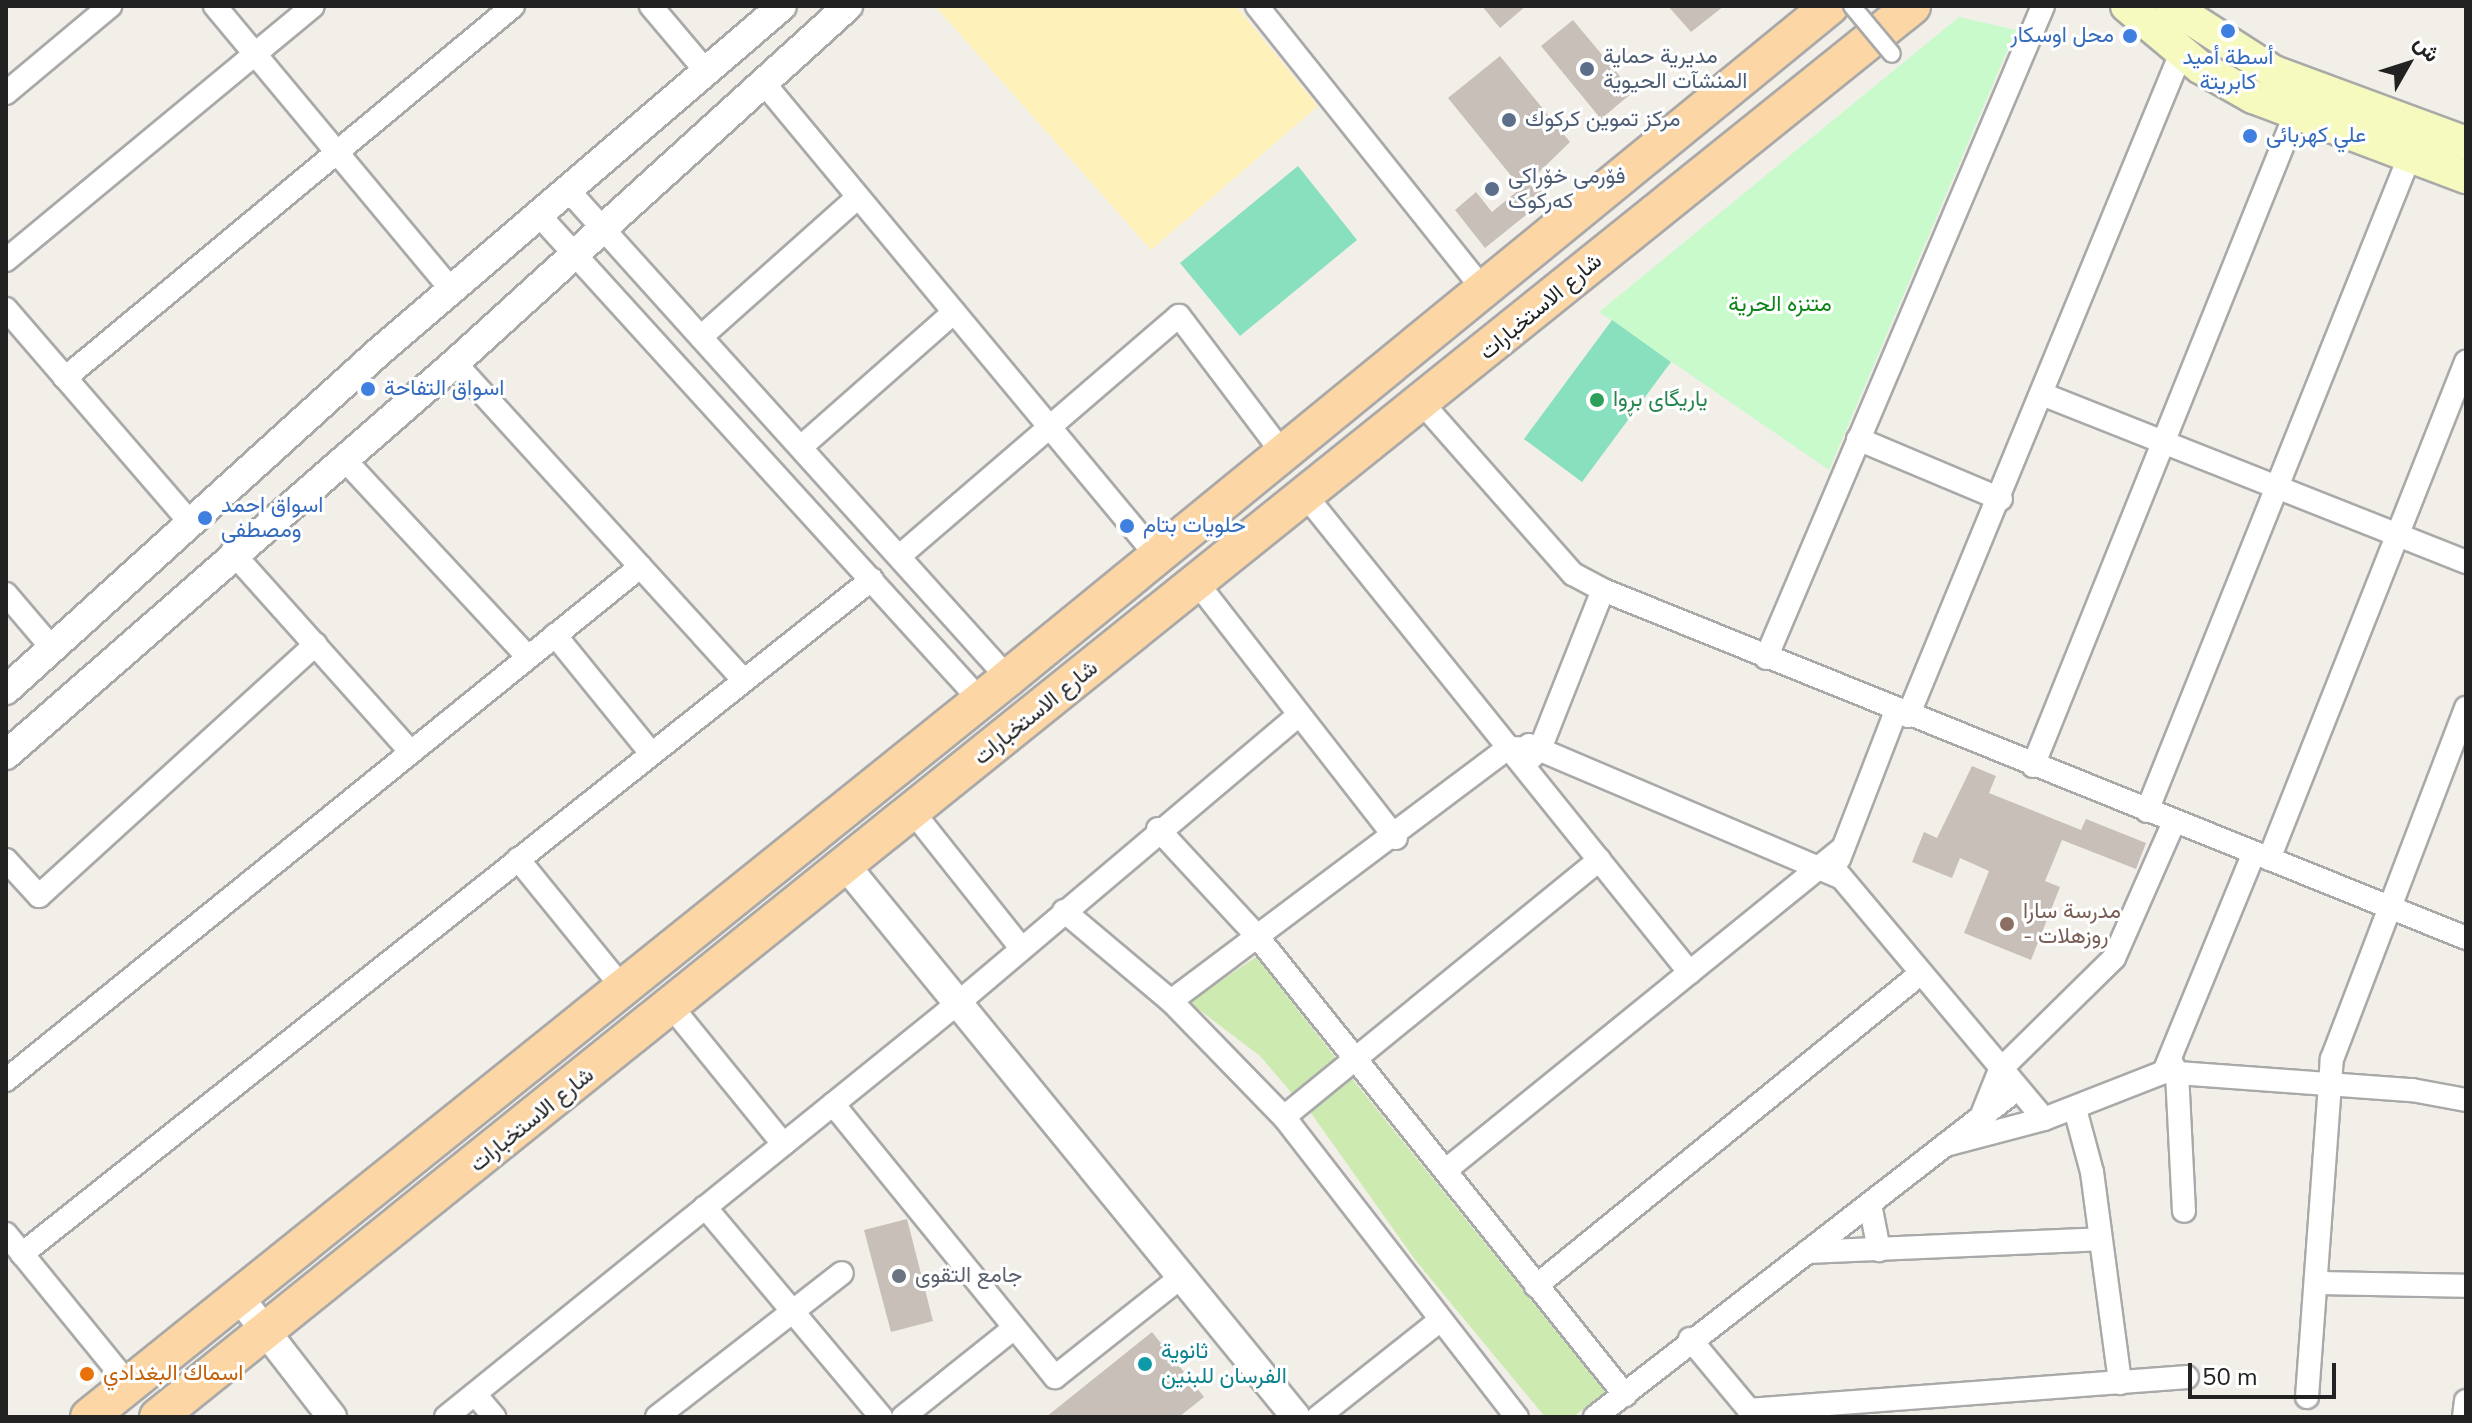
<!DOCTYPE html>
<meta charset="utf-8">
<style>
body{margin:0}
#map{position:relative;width:2472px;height:1423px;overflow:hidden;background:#f2efe9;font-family:"Nunito Sans",Vazirmatn,sans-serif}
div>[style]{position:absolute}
.grass>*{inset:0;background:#cdebb0}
.sand>*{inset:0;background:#fff1ba}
.park>*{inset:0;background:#c8facc}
.pitch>*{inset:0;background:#88e0be}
.building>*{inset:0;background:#c7bfb8}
.roads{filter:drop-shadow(2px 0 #a9a9a9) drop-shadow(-2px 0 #a9a9a9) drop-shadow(0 2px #a9a9a9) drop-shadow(0 -2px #a9a9a9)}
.minor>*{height:22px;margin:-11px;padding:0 11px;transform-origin:11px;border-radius:11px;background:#fff}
.tertiary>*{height:28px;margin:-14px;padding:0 14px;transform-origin:14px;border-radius:14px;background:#fff}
.secondary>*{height:32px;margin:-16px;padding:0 16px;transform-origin:16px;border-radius:16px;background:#f7fabf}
.primary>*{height:36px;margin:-18px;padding:0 18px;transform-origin:18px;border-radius:18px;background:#fcd6a4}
.bridges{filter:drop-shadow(2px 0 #a9a9a9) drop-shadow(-2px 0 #a9a9a9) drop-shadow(0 2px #a9a9a9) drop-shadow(0 -2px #a9a9a9)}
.pedestrian-bridge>*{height:16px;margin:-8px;padding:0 8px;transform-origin:8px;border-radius:8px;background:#fff}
.dots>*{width:22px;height:22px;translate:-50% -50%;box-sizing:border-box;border:4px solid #fff;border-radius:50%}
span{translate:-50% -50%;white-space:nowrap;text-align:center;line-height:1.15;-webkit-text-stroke:6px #fff;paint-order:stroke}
.shop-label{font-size:22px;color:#366cbe}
.right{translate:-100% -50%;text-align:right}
.left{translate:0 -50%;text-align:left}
.service-label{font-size:22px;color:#4e5e75}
.park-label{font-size:22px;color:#0c8416}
.street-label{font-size:22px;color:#222}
.leisure-label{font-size:22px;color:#27864d}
.education-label{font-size:22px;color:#785e54}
.worship-label{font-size:22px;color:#5b616d}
.culture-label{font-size:22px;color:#0d838f}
.food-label{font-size:22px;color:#c56008}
.frame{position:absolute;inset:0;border:8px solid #222;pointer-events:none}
.north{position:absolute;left:2368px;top:24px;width:80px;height:80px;-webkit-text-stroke:6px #fff;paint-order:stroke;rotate:51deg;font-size:22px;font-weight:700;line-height:32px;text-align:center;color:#222}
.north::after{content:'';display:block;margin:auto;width:28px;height:36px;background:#222;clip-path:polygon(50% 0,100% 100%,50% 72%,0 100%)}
.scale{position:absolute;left:2188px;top:1363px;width:148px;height:36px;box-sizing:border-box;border:4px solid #222;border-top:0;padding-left:10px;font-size:24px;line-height:28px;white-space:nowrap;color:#222;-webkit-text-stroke:6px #fff;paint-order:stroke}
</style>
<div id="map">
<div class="grass">
<div style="clip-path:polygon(1256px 957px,1339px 1062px,1295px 1097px,1260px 1056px,1189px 1002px)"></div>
<div style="clip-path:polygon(1350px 1076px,1605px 1392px,1573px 1417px,1545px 1417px,1416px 1261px,1308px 1109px)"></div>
</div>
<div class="sand">
<div style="clip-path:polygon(935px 6px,1236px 6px,1318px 106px,1151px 250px)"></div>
</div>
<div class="park">
<div style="clip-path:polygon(1959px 17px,2016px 30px,1829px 470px,1599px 312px)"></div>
</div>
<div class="pitch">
<div style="clip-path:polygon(1298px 166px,1357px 240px,1240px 336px,1180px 263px)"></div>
<div style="clip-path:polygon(1612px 320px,1671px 362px,1582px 482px,1524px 439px)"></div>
</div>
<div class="building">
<div style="clip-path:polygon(1482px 6px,1526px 6px,1500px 28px)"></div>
<div style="clip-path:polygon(1668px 6px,1724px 6px,1691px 32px)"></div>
<div style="clip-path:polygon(1573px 20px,1633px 92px,1601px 119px,1541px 46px)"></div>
<div style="clip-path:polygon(1500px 56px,1570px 142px,1532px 179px,1547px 198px,1485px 248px,1455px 210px,1476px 192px,1492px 212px,1526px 184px,1521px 188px,1448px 98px)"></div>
<div style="clip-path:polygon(1972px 766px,1996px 776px,1989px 793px,2081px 830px,2086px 819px,2146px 843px,2136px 869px,2062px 840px,2045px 881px,2060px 887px,2031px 960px,1964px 933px,1989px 871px,1960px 858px,1952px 878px,1912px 862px,1924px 832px,1937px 838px)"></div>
<div style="clip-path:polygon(907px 1219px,933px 1321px,891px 1332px,864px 1230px)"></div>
<div style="clip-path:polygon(1152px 1332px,1204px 1397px,1179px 1417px,1046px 1417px)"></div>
</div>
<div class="roads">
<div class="minor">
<div style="left:215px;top:6px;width:372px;rotate:50.2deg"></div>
<div style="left:651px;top:6px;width:84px;rotate:49.8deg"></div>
<div style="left:1257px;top:6px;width:362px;rotate:51.4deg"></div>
<div style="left:763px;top:82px;width:615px;rotate:50.28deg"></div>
<div style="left:6px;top:93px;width:136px;rotate:-39.9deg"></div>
<div style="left:569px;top:191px;width:656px;rotate:47.97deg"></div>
<div style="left:539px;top:215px;width:656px;rotate:47.72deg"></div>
<div style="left:6px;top:260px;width:398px;rotate:-39.6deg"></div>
<div style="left:6px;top:309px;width:280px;rotate:49.2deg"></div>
<div style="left:702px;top:336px;width:209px;rotate:-41.7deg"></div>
<div style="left:455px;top:363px;width:426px;rotate:47.7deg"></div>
<div style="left:65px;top:378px;width:582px;rotate:-39.7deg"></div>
<div style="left:2042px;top:394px;width:456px;rotate:21.6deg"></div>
<div style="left:1423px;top:404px;width:227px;rotate:48.6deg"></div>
<div style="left:1573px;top:574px;width:34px;rotate:28deg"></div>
<div style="left:1603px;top:590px;width:931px;rotate:21.96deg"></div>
<div style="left:1858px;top:439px;width:155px;rotate:22.8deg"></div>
<div style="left:801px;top:447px;width:204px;rotate:-41.4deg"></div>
<div style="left:343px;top:458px;width:272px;rotate:47.1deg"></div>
<div style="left:1306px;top:496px;width:612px;rotate:51.16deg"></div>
<div style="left:232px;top:552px;width:268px;rotate:48.2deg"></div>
<div style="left:902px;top:554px;width:365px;rotate:-40.7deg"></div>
<div style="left:1179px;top:316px;width:171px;rotate:52.9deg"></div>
<div style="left:1198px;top:584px;width:322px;rotate:52.1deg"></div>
<div style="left:6px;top:594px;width:71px;rotate:49.6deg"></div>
<div style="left:555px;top:635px;width:152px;rotate:50.9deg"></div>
<div style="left:1766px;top:658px;width:708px;rotate:-66.98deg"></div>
<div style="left:1908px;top:716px;width:717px;rotate:-67.62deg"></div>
<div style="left:1529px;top:745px;width:338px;rotate:23deg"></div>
<div style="left:1532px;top:757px;width:11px;rotate:-45deg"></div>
<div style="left:1540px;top:749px;width:171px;rotate:-68.4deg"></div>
<div style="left:2033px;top:766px;width:702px;rotate:-68.08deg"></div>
<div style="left:2147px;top:811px;width:707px;rotate:-68.15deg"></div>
<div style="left:913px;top:812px;width:174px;rotate:51.5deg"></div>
<div style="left:1158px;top:829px;width:144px;rotate:47.2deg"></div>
<div style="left:1256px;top:935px;width:590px;rotate:51.26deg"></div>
<div style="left:518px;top:859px;width:165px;rotate:50.9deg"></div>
<div style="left:1839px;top:859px;width:159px;rotate:-68.9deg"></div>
<div style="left:2269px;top:859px;width:535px;rotate:-68.38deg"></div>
<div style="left:6px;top:860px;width:49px;rotate:47.5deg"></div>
<div style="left:39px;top:896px;width:374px;rotate:-42.3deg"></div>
<div style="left:1831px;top:865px;width:331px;rotate:50deg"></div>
<div style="left:1064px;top:911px;width:140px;rotate:40.1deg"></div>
<div style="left:1171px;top:1001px;width:162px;rotate:45.8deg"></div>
<div style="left:1284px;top:1117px;width:380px;rotate:52.2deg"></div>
<div style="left:1171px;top:1001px;width:421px;rotate:-36.9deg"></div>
<div style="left:1508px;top:748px;width:32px;rotate:2deg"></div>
<div style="left:671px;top:1006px;width:178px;rotate:50.9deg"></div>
<div style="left:2170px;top:1060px;width:15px;rotate:62deg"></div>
<div style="left:2177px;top:1073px;width:138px;rotate:87.1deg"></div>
<div style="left:2164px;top:1072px;width:237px;rotate:-67.7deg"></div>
<div style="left:6px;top:1080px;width:816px;rotate:-38.98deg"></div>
<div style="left:833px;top:1104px;width:352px;rotate:50.9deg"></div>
<div style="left:1055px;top:1377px;width:161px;rotate:-38.4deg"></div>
<div style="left:2075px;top:1109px;width:65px;rotate:74.9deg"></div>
<div style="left:2092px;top:1172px;width:213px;rotate:82.4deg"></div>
<div style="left:1284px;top:1117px;width:407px;rotate:-39.2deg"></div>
<div style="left:1981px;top:1117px;width:51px;rotate:-68deg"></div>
<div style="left:2000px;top:1070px;width:160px;rotate:-44.5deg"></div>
<div style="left:2114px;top:958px;width:149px;rotate:-66.2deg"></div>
<div style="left:1945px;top:1145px;width:102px;rotate:-14.7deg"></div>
<div style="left:2044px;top:1119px;width:129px;rotate:-21.4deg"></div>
<div style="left:2164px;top:1072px;width:249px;rotate:4.2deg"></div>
<div style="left:2412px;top:1090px;width:55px;rotate:10.5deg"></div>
<div style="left:1446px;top:1170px;width:511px;rotate:-39.04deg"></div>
<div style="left:1870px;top:1204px;width:47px;rotate:78.9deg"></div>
<div style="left:705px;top:1207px;width:274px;rotate:50deg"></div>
<div style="left:6px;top:1234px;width:195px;rotate:50.8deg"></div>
<div style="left:1807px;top:1252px;width:293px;rotate:-2.5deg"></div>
<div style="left:22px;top:1254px;width:1085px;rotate:-38.45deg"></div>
<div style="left:2316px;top:1283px;width:150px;rotate:1.1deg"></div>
<div style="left:1536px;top:1286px;width:496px;rotate:-39.1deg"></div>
<div style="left:1690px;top:1339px;width:102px;rotate:50.2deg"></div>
<div style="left:475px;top:1394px;width:30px;rotate:50deg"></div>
<div style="left:2307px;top:1397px;width:339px;rotate:-85.8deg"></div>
<div style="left:2332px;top:1059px;width:376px;rotate:-69.1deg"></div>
<div style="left:1749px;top:1410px;width:439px;rotate:-4.3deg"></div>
<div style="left:446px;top:1417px;width:658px;rotate:-38.96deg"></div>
<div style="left:958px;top:1003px;width:446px;rotate:-40.2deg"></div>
<div style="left:657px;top:1417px;width:234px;rotate:-37.9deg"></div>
<div style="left:903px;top:1417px;width:142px;rotate:-38.7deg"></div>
<div style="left:1318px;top:1417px;width:154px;rotate:-38.4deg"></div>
<div style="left:1595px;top:1417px;width:533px;rotate:-37.84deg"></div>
<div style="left:2464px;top:1417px;width:16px;rotate:-83deg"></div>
</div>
<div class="tertiary">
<div style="left:6px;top:690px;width:506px;rotate:-42.2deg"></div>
<div style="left:381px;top:350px;width:528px;rotate:-40.62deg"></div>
<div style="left:6px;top:755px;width:596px;rotate:-41.12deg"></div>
<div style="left:455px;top:363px;width:531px;rotate:-42.25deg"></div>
<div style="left:846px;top:866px;width:711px;rotate:50.76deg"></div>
<div style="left:239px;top:1297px;width:152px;rotate:52.2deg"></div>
</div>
<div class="secondary">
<div style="left:2127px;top:6px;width:95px;rotate:39.9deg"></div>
<div style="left:2200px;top:67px;width:61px;rotate:29.5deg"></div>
<div style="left:2253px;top:97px;width:228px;rotate:20.6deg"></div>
<div style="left:2171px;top:6px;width:122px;rotate:32.7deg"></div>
<div style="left:2274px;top:72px;width:205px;rotate:20.3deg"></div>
</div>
<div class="primary">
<div style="left:89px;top:1417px;width:1179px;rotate:-38.8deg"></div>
<div style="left:1008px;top:678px;width:1062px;rotate:-39.27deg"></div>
<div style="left:158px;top:1417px;width:2251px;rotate:-38.81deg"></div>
</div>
</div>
<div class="bridges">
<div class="pedestrian-bridge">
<div style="left:1852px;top:6px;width:62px;rotate:50.2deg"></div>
</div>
</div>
<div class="dots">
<div style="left:2228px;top:31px;background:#3f7fe0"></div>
<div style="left:2130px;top:36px;background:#3f7fe0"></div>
<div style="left:1587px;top:69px;background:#5c6f8a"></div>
<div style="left:1509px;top:120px;background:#5c6f8a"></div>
<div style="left:2250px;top:136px;background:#3f7fe0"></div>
<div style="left:1492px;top:189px;background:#5c6f8a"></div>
<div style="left:368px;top:389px;background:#3f7fe0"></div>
<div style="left:1597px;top:400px;background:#2e9e5b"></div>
<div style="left:205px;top:518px;background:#3f7fe0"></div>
<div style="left:1127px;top:526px;background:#3f7fe0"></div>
<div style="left:2007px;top:924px;background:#8d6e63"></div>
<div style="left:899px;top:1276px;background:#6b7280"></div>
<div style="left:1145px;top:1364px;background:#0f9aa8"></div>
<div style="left:87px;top:1374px;background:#e8710a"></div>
</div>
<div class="shop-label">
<span class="right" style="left:2114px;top:36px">محل اوسكار</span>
<span style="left:2228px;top:70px">أسطة أميد<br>كابريتة</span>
<span class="left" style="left:2266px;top:136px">علي كهربائى</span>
<span class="left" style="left:384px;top:389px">اسواق التفاحة</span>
<span class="left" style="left:221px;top:518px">اسواق احمد<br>ومصطفى</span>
<span class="left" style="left:1143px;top:526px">حلويات بتام</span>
</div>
<div class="service-label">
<span class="left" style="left:1603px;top:69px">مديرية حماية<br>المنشآت الحيوية</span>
<span class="left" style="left:1525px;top:120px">مركز تموين كركوك</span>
<span class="left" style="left:1508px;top:189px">فۆرمی خۆراکی<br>کەرکوک</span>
</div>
<div class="park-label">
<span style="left:1780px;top:305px">متنزه الحرية</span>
</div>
<div class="street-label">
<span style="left:1541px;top:307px;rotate:-40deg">شارع الاستخبارات</span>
<span style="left:1036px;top:713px;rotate:-39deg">شارع الاستخبارات</span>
<span style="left:532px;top:1120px;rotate:-39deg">شارع الاستخبارات</span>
</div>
<div class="leisure-label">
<span class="left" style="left:1613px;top:400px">یاریگای بڕوا</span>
</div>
<div class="education-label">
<span class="left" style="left:2023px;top:924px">مدرسة سارا<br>- روزهلات</span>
</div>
<div class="worship-label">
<span class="left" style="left:915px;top:1276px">جامع التقوى</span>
</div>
<div class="culture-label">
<span class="left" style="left:1161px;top:1364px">ثانوية<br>الفرسان للبنين</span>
</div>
<div class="food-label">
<span class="left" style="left:103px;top:1374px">اسماك البغدادي</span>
</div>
<div class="frame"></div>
<div class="north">ش</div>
<div class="scale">50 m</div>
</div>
